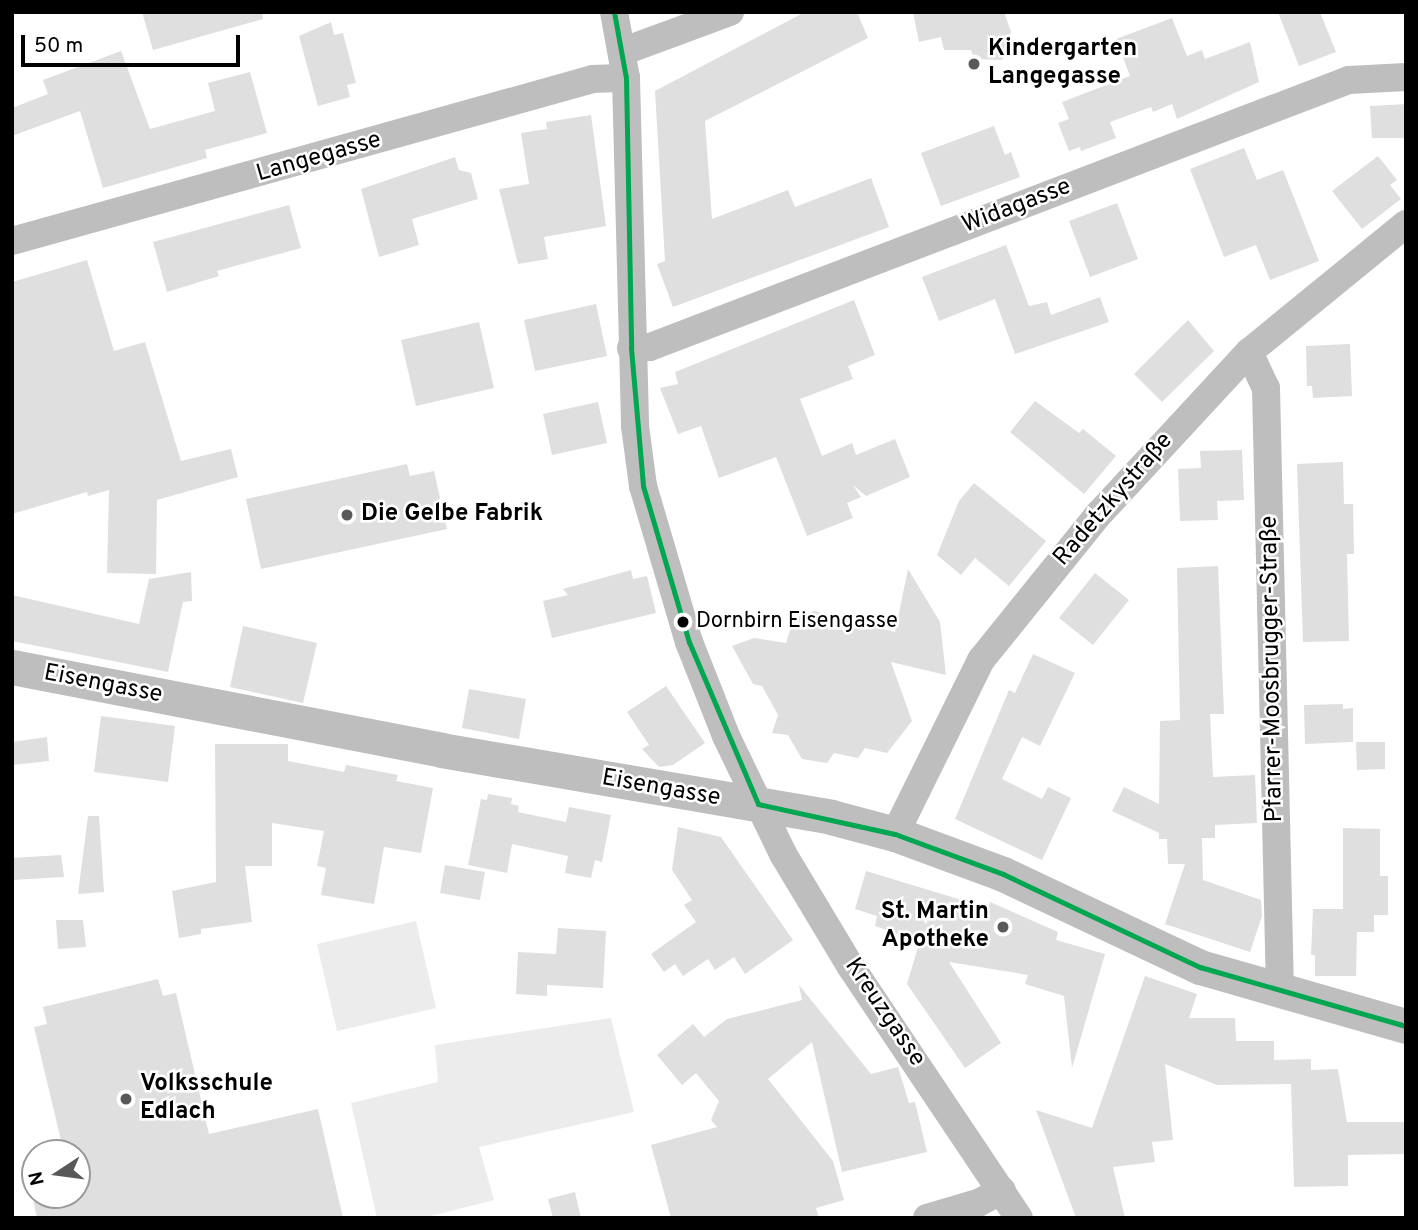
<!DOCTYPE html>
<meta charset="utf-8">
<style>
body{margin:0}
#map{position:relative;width:1418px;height:1230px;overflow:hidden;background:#fff;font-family:Overpass,sans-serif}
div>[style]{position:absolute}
.green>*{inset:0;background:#ececec}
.building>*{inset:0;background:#dfdfdf}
.minor>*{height:28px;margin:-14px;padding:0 14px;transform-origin:14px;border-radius:14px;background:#bebebe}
.major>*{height:35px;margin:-17.5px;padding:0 17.5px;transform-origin:17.5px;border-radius:17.5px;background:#bebebe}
.bus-1>*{height:5px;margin:-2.5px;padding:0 2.5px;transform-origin:2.5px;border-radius:2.5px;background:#00a650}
.dots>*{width:19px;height:19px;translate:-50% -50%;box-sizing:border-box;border:4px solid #fff;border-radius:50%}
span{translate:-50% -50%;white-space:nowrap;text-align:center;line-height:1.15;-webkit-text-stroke:5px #fff;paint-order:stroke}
.bus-label{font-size:22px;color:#000}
.left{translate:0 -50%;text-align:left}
.poi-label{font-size:24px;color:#000;font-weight:700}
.right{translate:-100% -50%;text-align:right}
.street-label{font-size:24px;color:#000}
.frame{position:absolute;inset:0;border:14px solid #000;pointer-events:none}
.north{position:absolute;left:21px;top:1139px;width:70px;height:70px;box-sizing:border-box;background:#fff;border:2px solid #999;border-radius:50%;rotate:257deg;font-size:19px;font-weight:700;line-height:28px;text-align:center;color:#000}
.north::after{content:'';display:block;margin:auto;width:24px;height:32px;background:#595959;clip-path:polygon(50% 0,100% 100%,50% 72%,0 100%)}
.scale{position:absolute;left:21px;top:35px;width:219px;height:32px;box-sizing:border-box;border:4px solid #000;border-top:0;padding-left:9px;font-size:21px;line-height:24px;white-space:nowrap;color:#000;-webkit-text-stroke:5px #fff;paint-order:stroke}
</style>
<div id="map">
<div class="green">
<div style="clip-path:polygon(416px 921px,436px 1008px,337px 1031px,317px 944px)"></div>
<div style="clip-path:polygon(611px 1018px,634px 1112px,479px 1147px,494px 1200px,423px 1218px,377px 1218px,351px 1103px,438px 1082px,435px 1045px)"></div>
</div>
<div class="building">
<div style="clip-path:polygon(142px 12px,262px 12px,263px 19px,153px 50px)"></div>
<div style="clip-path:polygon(805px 12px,857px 12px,868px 38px,705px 121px,712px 219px,788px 190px,795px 207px,871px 178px,889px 227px,673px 307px,657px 264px,665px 261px,655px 91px)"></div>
<div style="clip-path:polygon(913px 12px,1004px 12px,1011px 32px,1002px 60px,974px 59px,971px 50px,944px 50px,941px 37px,919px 42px)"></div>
<div style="clip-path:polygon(1278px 12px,1320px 12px,1336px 52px,1299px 66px)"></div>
<div style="clip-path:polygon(1172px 18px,1187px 56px,1202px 50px,1205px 59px,1250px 42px,1259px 82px,1177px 119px,1172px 104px,1153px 112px,1151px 107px,1110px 122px,1116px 138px,1081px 151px,1080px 147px,1069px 151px,1058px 123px,1069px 119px,1062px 102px,1130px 76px,1116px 39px)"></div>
<div style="clip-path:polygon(331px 22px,334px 35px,343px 33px,356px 83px,347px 85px,350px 97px,318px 106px,299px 36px)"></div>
<div style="clip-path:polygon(121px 51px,150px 129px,215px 111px,208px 83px,250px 72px,267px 133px,205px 150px,207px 158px,103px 188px,80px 111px,12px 136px,12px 108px,48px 94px,43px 80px)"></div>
<div style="clip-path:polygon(1406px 104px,1406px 138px,1372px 138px,1370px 106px)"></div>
<div style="clip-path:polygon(591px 115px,606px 226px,544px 237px,548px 259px,518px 264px,499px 189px,529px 184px,521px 133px,547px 129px,546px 122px)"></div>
<div style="clip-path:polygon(994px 126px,1005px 155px,1011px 152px,1020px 177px,941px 206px,921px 153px)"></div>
<div style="clip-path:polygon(1244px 148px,1257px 180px,1283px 170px,1319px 261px,1270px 280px,1256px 245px,1224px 257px,1190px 169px)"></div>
<div style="clip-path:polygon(1378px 156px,1397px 180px,1390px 185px,1401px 199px,1362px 229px,1332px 191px)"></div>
<div style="clip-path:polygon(455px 157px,459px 170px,471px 173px,478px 199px,412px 219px,419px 245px,379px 257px,361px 189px)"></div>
<div style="clip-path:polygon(1117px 203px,1138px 259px,1090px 277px,1069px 221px)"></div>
<div style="clip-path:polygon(289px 205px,301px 248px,217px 271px,219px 276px,167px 292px,153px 242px)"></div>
<div style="clip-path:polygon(1006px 245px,1029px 306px,1047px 302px,1051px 315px,1100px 297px,1109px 322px,1015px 354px,995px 299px,939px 321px,922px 277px)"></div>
<div style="clip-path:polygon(87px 260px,114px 351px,145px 342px,181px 461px,231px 449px,238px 477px,157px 500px,156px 574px,107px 573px,109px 490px,88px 496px,87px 492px,12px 514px,12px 282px)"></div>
<div style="clip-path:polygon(854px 300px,875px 355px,848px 366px,853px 379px,800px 399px,822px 456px,852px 443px,856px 455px,895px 439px,910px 477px,866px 496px,853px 485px,861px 497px,847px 503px,853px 518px,807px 536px,776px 457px,719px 478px,701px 426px,678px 434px,660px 388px,678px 384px,675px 372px)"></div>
<div style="clip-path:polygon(596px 304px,607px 356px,535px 371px,524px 320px)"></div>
<div style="clip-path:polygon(1188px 320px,1214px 351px,1162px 402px,1134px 374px)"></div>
<div style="clip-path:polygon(479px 322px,494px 388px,416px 406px,401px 340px)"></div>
<div style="clip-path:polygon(1350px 344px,1352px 396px,1313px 398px,1312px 386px,1307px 386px,1306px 346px)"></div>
<div style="clip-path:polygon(1035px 401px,1079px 433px,1083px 429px,1116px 456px,1084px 494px,1010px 432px)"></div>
<div style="clip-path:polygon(598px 402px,607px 443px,552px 455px,543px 414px)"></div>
<div style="clip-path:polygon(1242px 450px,1244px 500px,1217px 501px,1218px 520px,1180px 521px,1178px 469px,1201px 468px,1200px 451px)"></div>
<div style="clip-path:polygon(1343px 462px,1344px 504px,1353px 504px,1354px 554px,1347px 554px,1349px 641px,1303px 642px,1297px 464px)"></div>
<div style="clip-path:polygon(407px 464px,410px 476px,434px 471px,447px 529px,261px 569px,246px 499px)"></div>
<div style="clip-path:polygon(974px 483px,1046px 541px,1009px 586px,975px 558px,961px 575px,937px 555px,959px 501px)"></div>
<div style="clip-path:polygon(1218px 566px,1224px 714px,1210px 714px,1213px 777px,1255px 775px,1257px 823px,1215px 825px,1215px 838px,1202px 838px,1203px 880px,1261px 900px,1262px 916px,1250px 952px,1165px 924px,1185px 864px,1168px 864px,1167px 839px,1159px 839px,1159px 833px,1112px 811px,1124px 787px,1159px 804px,1160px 721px,1180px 720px,1177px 568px)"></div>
<div style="clip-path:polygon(908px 569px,940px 622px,946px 675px,891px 662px,912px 721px,887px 753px,865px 748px,858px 758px,834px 753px,827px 763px,802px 759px,788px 735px,772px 733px,778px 715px,762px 686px,753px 684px,732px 646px,754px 638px,786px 643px,794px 618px,814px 611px,895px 632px)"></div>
<div style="clip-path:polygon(631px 570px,633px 579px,647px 576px,656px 613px,552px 638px,543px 601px,568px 595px,563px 589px)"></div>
<div style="clip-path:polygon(191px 572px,192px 601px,183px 602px,168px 672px,12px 641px,12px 595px,139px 624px,149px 579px)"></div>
<div style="clip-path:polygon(1095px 573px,1129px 600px,1093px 645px,1059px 618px)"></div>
<div style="clip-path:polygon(243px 626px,317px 643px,303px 703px,230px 687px)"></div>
<div style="clip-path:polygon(1033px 654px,1075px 673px,1040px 746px,1022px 737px,1002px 779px,1042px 799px,1048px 787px,1071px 798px,1042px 860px,955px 819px,1009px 690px,1015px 693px)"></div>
<div style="clip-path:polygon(666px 686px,705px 743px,673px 765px,659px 767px,642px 749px,649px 745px,627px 712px)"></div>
<div style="clip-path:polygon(469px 689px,526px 699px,519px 739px,462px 728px)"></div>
<div style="clip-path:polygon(1343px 704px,1343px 709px,1353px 708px,1353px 742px,1305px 744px,1304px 705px)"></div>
<div style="clip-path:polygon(101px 716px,175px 726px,168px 782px,94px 772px)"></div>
<div style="clip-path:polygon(47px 737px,49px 761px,12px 765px,12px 742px)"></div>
<div style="clip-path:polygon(1356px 742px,1385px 742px,1385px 769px,1357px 770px)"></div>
<div style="clip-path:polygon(215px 744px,288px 744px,288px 761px,344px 772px,346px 765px,398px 775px,396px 781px,433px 788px,421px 853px,384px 847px,374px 904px,321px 895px,326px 868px,317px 866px,324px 831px,272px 823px,272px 866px,245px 866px,252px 922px,201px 929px,201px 934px,179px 938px,172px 891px,216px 882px)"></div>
<div style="clip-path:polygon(488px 794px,512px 798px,511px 804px,519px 806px,518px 812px,566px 822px,569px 807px,611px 815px,602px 862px,595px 860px,591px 878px,565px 873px,568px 856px,512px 844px,507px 873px,468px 865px,481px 799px,487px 800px)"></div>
<div style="clip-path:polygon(88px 816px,99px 816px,104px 892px,78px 894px)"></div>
<div style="clip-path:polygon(678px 827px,721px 837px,793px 940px,745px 974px,734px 957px,715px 970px,708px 959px,683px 976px,675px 964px,664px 972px,651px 954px,696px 922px,684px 905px,692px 900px,672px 870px)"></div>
<div style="clip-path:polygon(1343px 828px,1380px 829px,1380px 876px,1388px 876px,1388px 915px,1374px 915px,1374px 932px,1357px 932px,1356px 976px,1315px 976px,1315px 955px,1311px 955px,1313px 909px,1343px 909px)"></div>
<div style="clip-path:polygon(61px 855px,64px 877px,12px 880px,12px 858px)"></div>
<div style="clip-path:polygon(445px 865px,485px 872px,480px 900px,440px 893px)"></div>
<div style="clip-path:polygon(866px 871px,988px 908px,990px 902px,1058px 932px,1056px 940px,1105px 954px,1072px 1068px,1064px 996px,1025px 984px,1028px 975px,949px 962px,1001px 1043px,965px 1068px,907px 984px,918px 947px,914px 946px,916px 940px,875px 926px,877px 916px,855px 909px)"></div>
<div style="clip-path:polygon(56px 920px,83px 920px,86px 947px,58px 949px)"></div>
<div style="clip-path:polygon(558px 928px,606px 931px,603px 988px,547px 985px,547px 996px,516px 994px,518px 952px,556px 954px)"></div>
<div style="clip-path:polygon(1145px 976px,1197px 994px,1189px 1018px,1235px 1018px,1236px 1041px,1274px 1041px,1274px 1060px,1311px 1059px,1311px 1070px,1338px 1069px,1347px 1122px,1406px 1122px,1406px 1154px,1348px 1155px,1348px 1186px,1294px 1187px,1291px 1084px,1217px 1085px,1165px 1064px,1173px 1140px,1152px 1142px,1155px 1162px,1113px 1167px,1125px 1218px,1076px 1218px,1036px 1110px,1092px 1128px)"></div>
<div style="clip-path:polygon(158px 979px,163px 996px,176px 993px,209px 1134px,318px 1109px,343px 1218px,37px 1218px,28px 1176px,35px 1175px,35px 1195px,77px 1195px,77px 1153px,64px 1153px,34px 1027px,47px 1024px,43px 1007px)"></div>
<div style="clip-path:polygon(799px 985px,871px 1074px,898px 1067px,909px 1103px,915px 1102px,927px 1152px,842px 1172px,812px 1042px,768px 1079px,833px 1161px,844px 1200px,816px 1208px,819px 1218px,671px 1218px,651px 1145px,717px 1127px,711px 1120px,719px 1101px,696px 1073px,682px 1085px,657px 1055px,693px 1024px,704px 1037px,727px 1019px,802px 1000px)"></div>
<div style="clip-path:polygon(575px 1192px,581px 1218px,553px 1218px,548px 1199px)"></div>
</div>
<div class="minor">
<div style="left:614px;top:12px;width:67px;rotate:79.7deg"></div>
<div style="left:626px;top:78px;width:348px;rotate:88.5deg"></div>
<div style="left:635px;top:426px;width:61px;rotate:82.4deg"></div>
<div style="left:643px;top:486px;width:163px;rotate:73.6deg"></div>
<div style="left:689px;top:642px;width:101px;rotate:68.5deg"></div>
<div style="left:726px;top:736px;width:131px;rotate:64.2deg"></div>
<div style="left:783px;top:854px;width:132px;rotate:59deg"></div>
<div style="left:851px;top:967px;width:302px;rotate:56.2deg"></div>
<div style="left:624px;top:51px;width:113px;rotate:-20.2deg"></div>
<div style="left:12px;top:241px;width:603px;rotate:-15.58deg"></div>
<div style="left:593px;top:79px;width:33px;rotate:-2deg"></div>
<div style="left:631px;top:348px;width:19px;rotate:-3deg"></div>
<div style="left:650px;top:347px;width:748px;rotate:-20.91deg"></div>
<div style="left:1349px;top:80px;width:57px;rotate:-3deg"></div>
<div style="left:1249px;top:352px;width:40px;rotate:65deg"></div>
<div style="left:1266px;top:388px;width:601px;rotate:88.67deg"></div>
<div style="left:895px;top:834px;width:194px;rotate:-63.7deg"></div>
<div style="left:981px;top:660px;width:188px;rotate:-51.1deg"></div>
<div style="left:1099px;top:514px;width:221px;rotate:-47.2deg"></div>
<div style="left:1249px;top:352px;width:203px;rotate:-39.2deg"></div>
<div style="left:927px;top:1218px;width:53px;rotate:-16.4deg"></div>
<div style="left:978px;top:1203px;width:27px;rotate:-28deg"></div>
</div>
<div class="major">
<div style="left:12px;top:667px;width:437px;rotate:10.9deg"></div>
<div style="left:441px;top:750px;width:396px;rotate:9.7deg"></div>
<div style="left:831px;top:817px;width:66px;rotate:14.9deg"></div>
<div style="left:895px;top:834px;width:115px;rotate:20.3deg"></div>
<div style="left:1003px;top:874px;width:218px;rotate:25.3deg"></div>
<div style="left:1200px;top:967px;width:214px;rotate:16deg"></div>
</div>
<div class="bus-1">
<div style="left:614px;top:12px;width:67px;rotate:79.7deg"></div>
<div style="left:626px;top:78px;width:270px;rotate:88.9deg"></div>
<div style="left:631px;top:348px;width:139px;rotate:85deg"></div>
<div style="left:643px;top:486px;width:163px;rotate:73.6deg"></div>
<div style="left:689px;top:642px;width:176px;rotate:66.9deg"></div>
<div style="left:758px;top:804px;width:140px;rotate:12.4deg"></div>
<div style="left:895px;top:834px;width:115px;rotate:20.3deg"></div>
<div style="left:1003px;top:874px;width:218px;rotate:25.3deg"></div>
<div style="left:1200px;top:967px;width:214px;rotate:16deg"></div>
</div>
<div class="dots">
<div style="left:974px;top:64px;background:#595959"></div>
<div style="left:347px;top:515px;background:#595959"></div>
<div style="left:683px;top:622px;background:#000"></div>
<div style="left:1003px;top:927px;background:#595959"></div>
<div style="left:126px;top:1099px;background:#595959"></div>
</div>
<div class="bus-label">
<span class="left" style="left:696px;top:622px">Dornbirn Eisengasse</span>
</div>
<div class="poi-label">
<span class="left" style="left:988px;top:64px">Kindergarten<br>Langegasse</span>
<span class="left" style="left:361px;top:515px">Die Gelbe Fabrik</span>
<span class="right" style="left:989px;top:927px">St. Martin<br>Apotheke</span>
<span class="left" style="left:140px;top:1099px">Volksschule<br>Edlach</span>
</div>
<div class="street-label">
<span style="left:319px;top:158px;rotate:-16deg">Langegasse</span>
<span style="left:1017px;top:207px;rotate:-21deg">Widagasse</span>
<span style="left:1114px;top:500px;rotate:-49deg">Radetzkystraße</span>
<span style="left:1273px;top:669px;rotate:-91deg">Pfarrer-Moosbrugger-Straße</span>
<span style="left:103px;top:685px;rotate:11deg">Eisengasse</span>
<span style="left:661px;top:789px;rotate:10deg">Eisengasse</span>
<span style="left:884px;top:1013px;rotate:56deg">Kreuzgasse</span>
</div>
<div class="frame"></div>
<div class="north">N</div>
<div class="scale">50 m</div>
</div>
